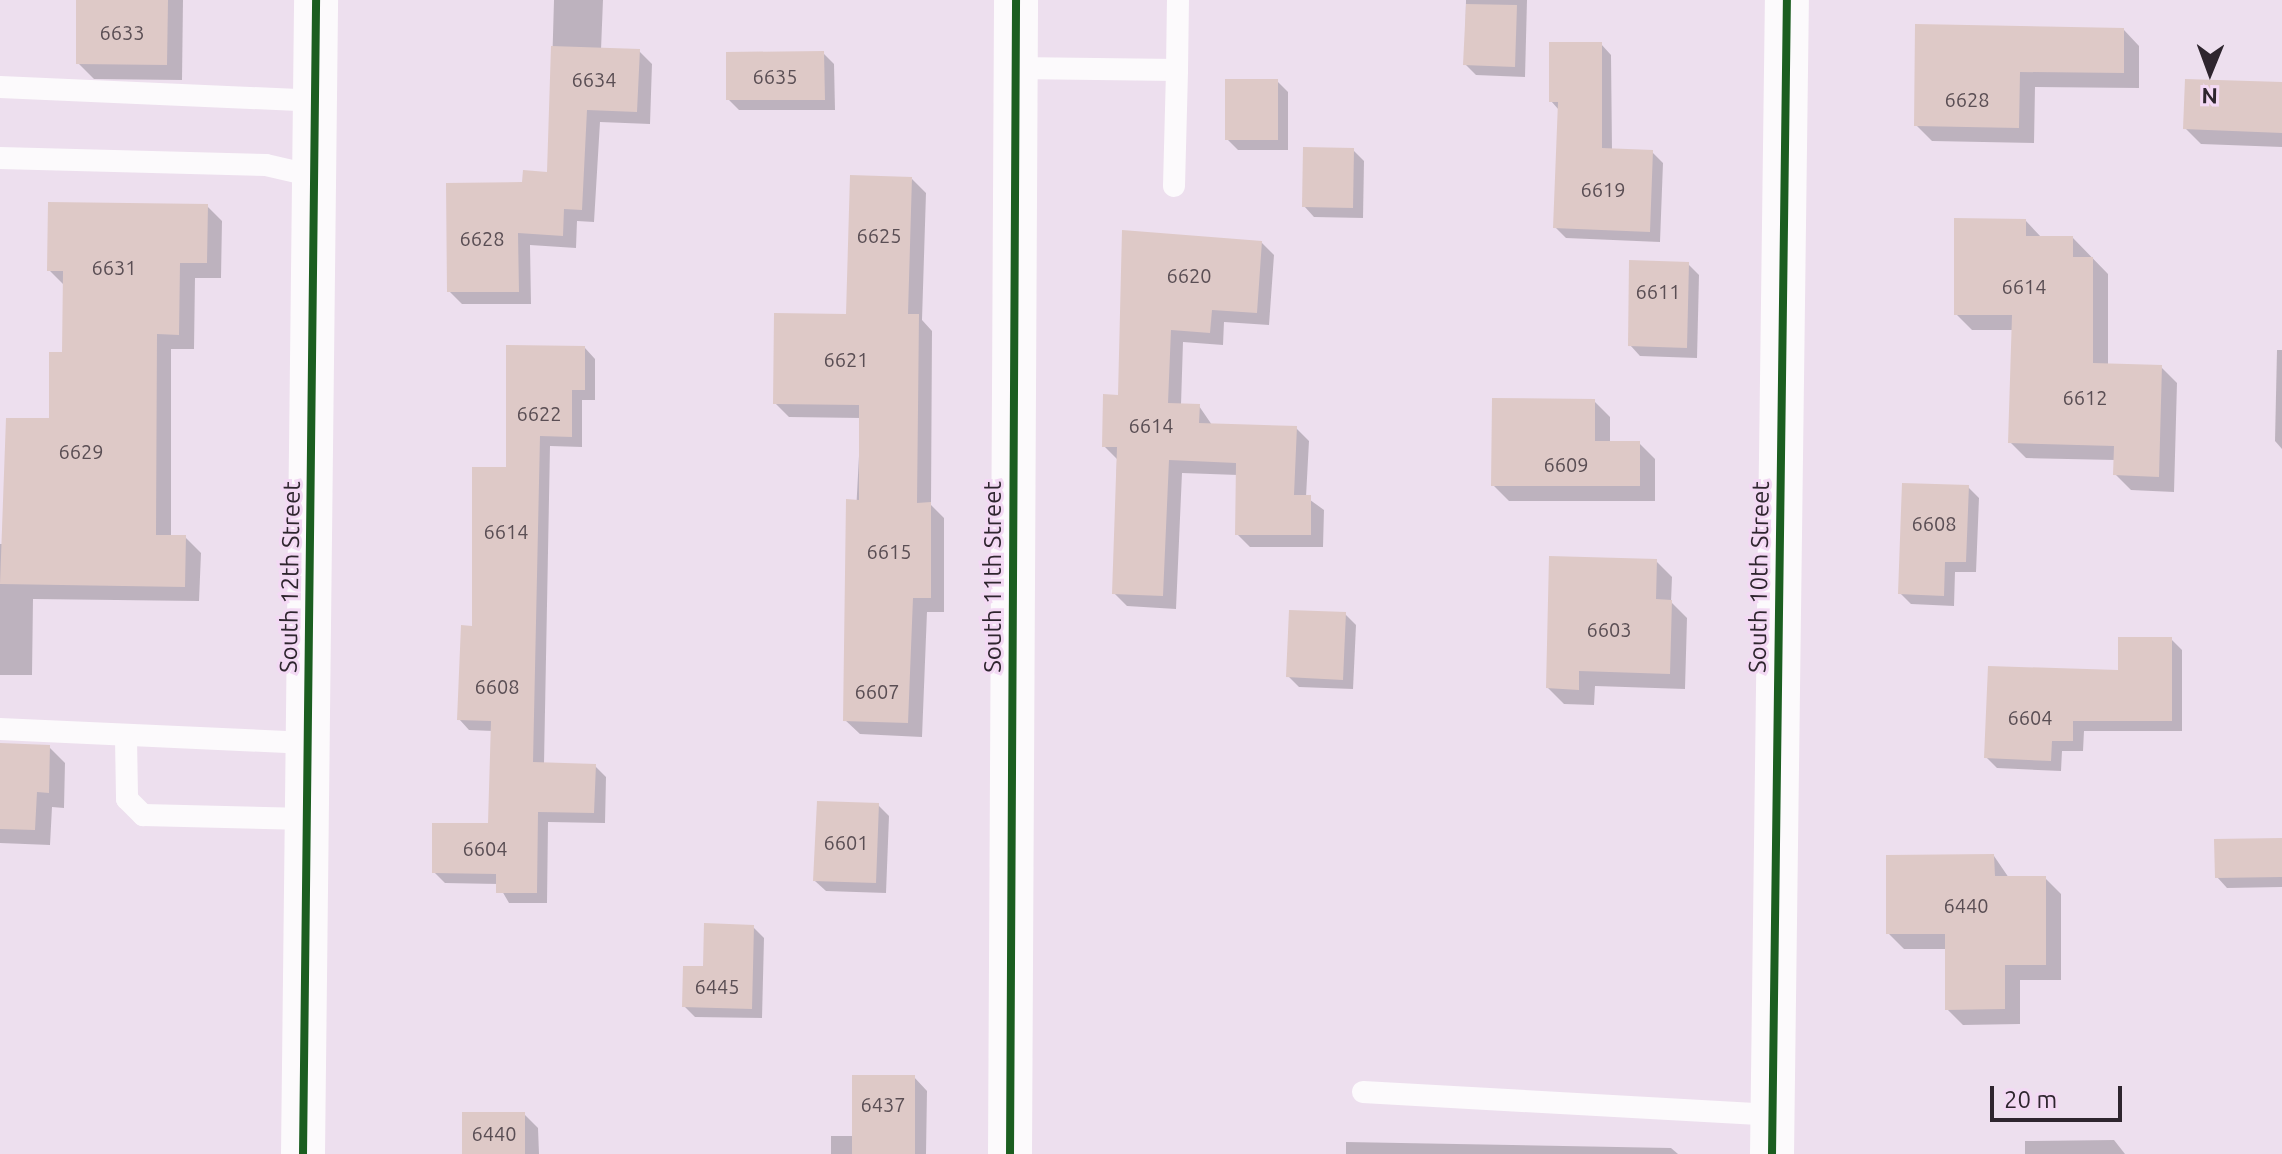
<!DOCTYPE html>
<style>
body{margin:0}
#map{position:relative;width:2282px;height:1154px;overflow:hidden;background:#eddfee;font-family:Ubuntu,sans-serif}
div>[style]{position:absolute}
.shadow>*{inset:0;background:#0003}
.building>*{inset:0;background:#dec9c7}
.service>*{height:22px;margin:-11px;padding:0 11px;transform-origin:11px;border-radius:11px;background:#fcfafc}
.minor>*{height:44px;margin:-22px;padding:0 22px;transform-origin:22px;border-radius:22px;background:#fcfafc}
.cycleway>*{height:8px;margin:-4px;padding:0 4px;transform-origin:4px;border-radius:4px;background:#1b5e20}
span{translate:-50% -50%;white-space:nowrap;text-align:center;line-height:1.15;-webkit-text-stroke:6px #f3d9f4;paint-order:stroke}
.number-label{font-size:20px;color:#5a4e54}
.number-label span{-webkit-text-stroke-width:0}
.street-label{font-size:24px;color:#2e252e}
.north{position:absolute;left:2170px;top:32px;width:80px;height:80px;-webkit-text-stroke:6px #f3d9f4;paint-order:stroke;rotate:181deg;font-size:22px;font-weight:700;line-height:32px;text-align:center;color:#2e252e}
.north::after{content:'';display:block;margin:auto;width:28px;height:36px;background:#2e252e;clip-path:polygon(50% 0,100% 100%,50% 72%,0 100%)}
.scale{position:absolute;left:1990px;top:1086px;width:132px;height:36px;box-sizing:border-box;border:4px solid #2e252e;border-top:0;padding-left:10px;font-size:24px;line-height:28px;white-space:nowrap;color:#2e252e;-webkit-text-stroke:6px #f3d9f4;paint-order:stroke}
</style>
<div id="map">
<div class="shadow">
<div style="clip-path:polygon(78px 0,183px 0,182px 80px,94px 79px,78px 63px)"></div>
<div style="clip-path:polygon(554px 0,603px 0,601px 50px,639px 51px,652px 64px,650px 124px,600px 122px,594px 222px,577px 221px,576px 248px,530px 245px,531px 304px,462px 304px,449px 291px,524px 184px,549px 174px)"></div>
<div style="clip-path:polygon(1466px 0,1527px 0,1525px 77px,1476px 75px,1465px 64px)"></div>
<div style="clip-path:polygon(1917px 26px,2124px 30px,2139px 46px,2139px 88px,2035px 87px,2034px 143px,1932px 141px,1916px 125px)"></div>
<div style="clip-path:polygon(1601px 44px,1611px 55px,1612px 150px,1652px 152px,1663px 163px,1660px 242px,1566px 238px,1555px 227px,1559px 110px,1551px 101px)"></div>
<div style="clip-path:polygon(823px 53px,834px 64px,835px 110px,739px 110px,728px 99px)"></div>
<div style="clip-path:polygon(1277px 81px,1288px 92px,1288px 150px,1238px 150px,1227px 139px)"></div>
<div style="clip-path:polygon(2282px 84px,2282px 147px,2201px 144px,2185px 128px)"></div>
<div style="clip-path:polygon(1353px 150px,1364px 161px,1363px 218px,1314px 217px,1304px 206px)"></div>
<div style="clip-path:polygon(912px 179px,926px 193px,922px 320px,932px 331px,931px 505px,944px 518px,944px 612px,927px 612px,922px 737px,860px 734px,845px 720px,861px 418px,789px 417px,775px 403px,848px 316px)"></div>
<div style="clip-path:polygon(207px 206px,222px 221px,221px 278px,195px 278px,194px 349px,171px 349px,171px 537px,185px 537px,201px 553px,199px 601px,33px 599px,32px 675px,0 675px,0 544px,8px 544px,51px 420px,64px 354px,65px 286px,49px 270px)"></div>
<div style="clip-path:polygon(2026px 221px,2041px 237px,2073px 238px,2108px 274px,2108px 366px,2161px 367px,2177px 383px,2174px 492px,2131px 490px,2115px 474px,2115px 460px,2026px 458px,2010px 442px,2013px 330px,1972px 330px,1956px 314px)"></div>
<div style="clip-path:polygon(1124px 232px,1261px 242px,1274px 255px,1269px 325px,1224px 322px,1223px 345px,1183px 342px,1181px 405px,1199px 406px,1212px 425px,1296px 428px,1309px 441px,1306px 497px,1324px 510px,1323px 547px,1250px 547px,1237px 534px,1238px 475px,1182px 473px,1176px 609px,1127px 606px,1114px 593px,1117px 459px,1104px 446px,1120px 397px)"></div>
<div style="clip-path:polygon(1688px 264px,1699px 275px,1697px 358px,1640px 356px,1630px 345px)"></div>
<div style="clip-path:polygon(585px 348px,595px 359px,595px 400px,582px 400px,582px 447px,550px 446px,544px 765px,595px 766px,606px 777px,605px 823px,548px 822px,547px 903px,509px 903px,498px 884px,445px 883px,434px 872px,490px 825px,493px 731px,469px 730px,459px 719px,474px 628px,508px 469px)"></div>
<div style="clip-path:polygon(2277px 350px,2282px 350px,2282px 449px,2275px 441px)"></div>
<div style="clip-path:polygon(1594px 401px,1610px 417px,1610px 443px,1639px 443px,1655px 459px,1655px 501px,1509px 501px,1493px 485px)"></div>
<div style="clip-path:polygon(1968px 487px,1979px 498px,1976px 572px,1955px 572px,1954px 606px,1911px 604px,1900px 593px)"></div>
<div style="clip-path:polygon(1656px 561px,1672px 577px,1671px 602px,1687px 618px,1685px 689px,1595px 686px,1594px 705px,1564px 704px,1548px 688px)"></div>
<div style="clip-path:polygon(1345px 614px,1356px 625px,1353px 689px,1299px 687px,1288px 676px)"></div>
<div style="clip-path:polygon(2171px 639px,2182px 650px,2182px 731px,2084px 731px,2083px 751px,2062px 751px,2061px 771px,1997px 768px,1986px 757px)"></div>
<div style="clip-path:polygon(0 745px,49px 747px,65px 763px,64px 808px,52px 807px,50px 845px,0 843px)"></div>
<div style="clip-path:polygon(878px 805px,889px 816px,886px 893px,826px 891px,815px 881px)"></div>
<div style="clip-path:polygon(2282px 840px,2282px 887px,2227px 888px,2217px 877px)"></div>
<div style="clip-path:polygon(1994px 856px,2009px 878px,2045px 878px,2061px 894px,2061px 980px,2020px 980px,2020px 1024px,1963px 1025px,1947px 1009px,1947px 949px,1904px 949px,1888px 933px)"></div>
<div style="clip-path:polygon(753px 927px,764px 938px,762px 1018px,695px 1017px,684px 1006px,705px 968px)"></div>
<div style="clip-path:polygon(914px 1077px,927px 1091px,926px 1154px,831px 1154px,831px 1136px,854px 1136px)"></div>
<div style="clip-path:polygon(524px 1114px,538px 1128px,539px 1154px,464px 1154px)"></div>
<div style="clip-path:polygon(2114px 1140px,2125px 1154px,2025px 1154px,2025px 1141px)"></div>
<div style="clip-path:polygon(1346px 1142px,1671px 1148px,1678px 1154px,1346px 1154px)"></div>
</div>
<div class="building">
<div style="clip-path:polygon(76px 0,168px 0,167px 65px,76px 64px)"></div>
<div style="clip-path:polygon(1466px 4px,1517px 5px,1515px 67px,1463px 65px)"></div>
<div style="clip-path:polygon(1915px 24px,2124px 28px,2124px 73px,2020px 72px,2019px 128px,1914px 126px)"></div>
<div style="clip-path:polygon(1549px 42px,1602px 42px,1602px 148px,1653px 150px,1650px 232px,1553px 228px,1558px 102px,1549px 102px)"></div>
<div style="clip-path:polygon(551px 46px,640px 49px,637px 112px,587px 110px,582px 210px,564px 209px,563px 236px,518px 233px,519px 292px,447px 292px,446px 183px,522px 182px,523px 170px,547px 172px)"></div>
<div style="clip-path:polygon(824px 51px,825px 100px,726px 100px,726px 52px)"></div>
<div style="clip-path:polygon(1225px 79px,1278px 79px,1278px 140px,1225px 140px)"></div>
<div style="clip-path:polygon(2185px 79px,2282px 82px,2282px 133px,2183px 129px)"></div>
<div style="clip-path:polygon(1303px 147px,1354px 148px,1353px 208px,1302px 207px)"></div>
<div style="clip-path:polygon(850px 175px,912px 177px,908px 314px,919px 314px,917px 503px,931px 502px,931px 598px,913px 598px,908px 723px,843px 721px,846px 499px,859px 500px,859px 405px,773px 404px,774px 313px,846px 314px)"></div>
<div style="clip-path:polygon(48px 202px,208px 204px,207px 263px,180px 263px,179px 335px,157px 334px,156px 535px,186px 535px,185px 587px,0 584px,6px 418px,49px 418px,49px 352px,62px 352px,63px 271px,47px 271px)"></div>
<div style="clip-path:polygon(1954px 218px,2026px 219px,2026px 236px,2073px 236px,2073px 257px,2093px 257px,2093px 363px,2162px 365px,2159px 477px,2113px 475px,2114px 446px,2008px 443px,2012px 315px,1954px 315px)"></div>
<div style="clip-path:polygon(1122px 230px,1262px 241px,1257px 313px,1212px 310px,1210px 333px,1171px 330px,1168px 403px,1200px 404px,1199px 423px,1297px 426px,1294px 495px,1311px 495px,1311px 535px,1235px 535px,1236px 463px,1169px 460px,1163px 596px,1112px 594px,1117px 447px,1102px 447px,1103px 394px,1118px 395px)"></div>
<div style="clip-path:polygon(1629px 260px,1689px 262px,1687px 348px,1628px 346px)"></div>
<div style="clip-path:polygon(506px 345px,585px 346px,585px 390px,572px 390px,572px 437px,540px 436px,533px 762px,596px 764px,594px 813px,538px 812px,537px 893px,496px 893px,496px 874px,432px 873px,432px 823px,488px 823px,491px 721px,457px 720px,461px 625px,472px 626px,472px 467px,506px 467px)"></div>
<div style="clip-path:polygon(1492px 398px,1595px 399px,1595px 441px,1640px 441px,1640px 486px,1491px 486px)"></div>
<div style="clip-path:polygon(1902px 483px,1969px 485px,1966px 562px,1945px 562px,1944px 596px,1898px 594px)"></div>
<div style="clip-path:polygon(1549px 556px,1657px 559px,1656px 599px,1672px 600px,1670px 674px,1579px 671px,1579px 690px,1546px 688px)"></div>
<div style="clip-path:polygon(1289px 610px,1346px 612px,1343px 680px,1286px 677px)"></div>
<div style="clip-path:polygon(2118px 637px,2172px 637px,2172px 721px,2073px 721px,2073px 741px,2052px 741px,2051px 761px,1984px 758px,1988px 666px,2118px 670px)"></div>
<div style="clip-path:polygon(0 743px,50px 745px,49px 793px,37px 792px,35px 830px,0 829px)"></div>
<div style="clip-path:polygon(817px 801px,879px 803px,876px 883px,813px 881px)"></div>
<div style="clip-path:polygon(2282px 838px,2282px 877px,2215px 878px,2214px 839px)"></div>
<div style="clip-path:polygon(1994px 854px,1995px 876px,2046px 876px,2046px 965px,2005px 965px,2005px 1009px,1945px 1010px,1945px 934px,1886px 934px,1886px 855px)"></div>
<div style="clip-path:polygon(704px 923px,754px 925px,752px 1009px,682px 1007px,683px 966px,703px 966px)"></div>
<div style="clip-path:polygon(852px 1075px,915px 1075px,915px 1154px,852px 1154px)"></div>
<div style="clip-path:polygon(462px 1112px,525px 1112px,525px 1154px,462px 1154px)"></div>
</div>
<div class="service">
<div style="left:1016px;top:68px;width:161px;rotate:0.7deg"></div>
<div style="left:1177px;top:70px;width:70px;rotate:-89.2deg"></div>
<div style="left:0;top:87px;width:315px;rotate:2.5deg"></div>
<div style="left:0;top:158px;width:266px;rotate:1.5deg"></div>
<div style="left:266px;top:165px;width:49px;rotate:12.9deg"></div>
<div style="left:1174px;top:186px;width:116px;rotate:-88.5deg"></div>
<div style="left:0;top:729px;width:308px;rotate:2.6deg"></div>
<div style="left:126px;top:739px;width:60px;rotate:89deg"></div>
<div style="left:127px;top:799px;width:23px;rotate:45deg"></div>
<div style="left:143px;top:815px;width:164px;rotate:1.4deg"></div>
<div style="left:1363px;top:1092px;width:410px;rotate:3.2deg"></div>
</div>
<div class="minor">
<div style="left:303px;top:1154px;width:1154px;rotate:-89.35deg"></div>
<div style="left:1010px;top:1154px;width:1154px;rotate:-89.7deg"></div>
<div style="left:1772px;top:1154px;width:1154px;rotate:-89.26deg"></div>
</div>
<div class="cycleway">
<div style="left:303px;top:1154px;width:1154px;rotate:-89.35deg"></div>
<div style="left:1010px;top:1154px;width:1154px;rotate:-89.7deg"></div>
<div style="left:1772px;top:1154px;width:1154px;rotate:-89.26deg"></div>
</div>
<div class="number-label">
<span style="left:122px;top:32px">6633</span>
<span style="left:775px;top:76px">6635</span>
<span style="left:594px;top:79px">6634</span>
<span style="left:1967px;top:99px">6628</span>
<span style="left:1603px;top:189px">6619</span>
<span style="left:879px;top:235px">6625</span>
<span style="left:482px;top:238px">6628</span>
<span style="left:114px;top:267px">6631</span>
<span style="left:1189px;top:275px">6620</span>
<span style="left:2024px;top:286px">6614</span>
<span style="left:1658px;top:291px">6611</span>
<span style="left:846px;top:359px">6621</span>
<span style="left:2085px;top:397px">6612</span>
<span style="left:539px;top:413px">6622</span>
<span style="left:1151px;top:425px">6614</span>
<span style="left:81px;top:451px">6629</span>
<span style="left:1566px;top:464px">6609</span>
<span style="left:1934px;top:523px">6608</span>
<span style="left:506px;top:531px">6614</span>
<span style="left:889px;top:551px">6615</span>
<span style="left:1609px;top:629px">6603</span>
<span style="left:497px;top:686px">6608</span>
<span style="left:877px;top:691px">6607</span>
<span style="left:2030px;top:717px">6604</span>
<span style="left:846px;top:842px">6601</span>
<span style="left:485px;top:848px">6604</span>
<span style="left:1966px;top:905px">6440</span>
<span style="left:717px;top:986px">6445</span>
<span style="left:883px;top:1104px">6437</span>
<span style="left:494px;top:1133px">6440</span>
</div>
<div class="street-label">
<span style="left:290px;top:577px;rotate:-89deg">South 12th Street</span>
<span style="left:993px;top:577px;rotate:-90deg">South 11th Street</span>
<span style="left:1759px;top:577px;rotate:-89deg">South 10th Street</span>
</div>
<div class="north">N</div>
<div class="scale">20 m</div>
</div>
